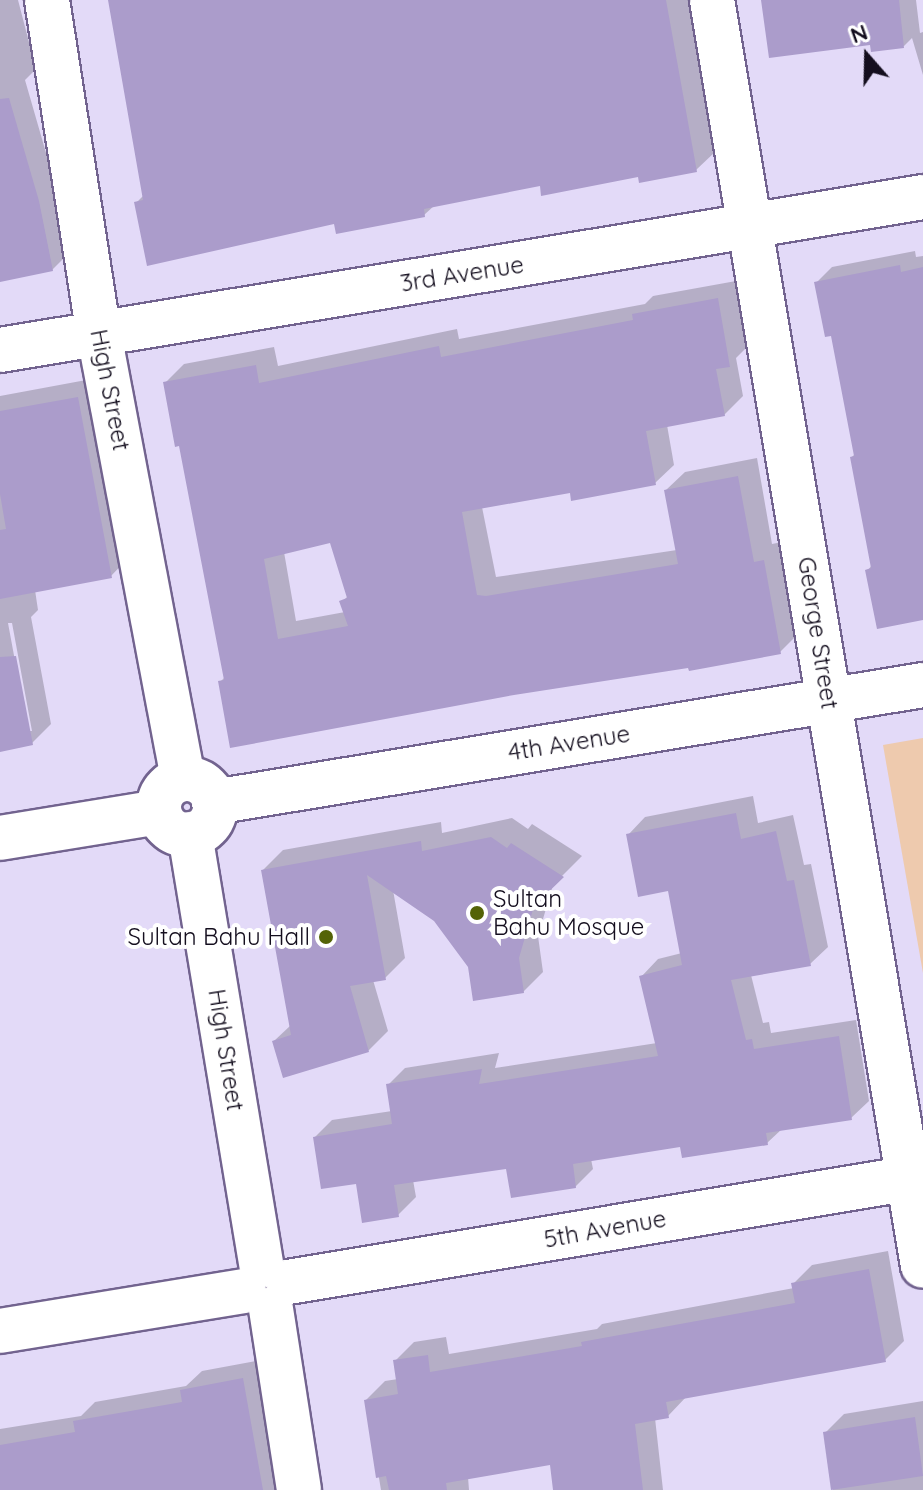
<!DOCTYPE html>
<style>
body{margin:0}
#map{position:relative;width:923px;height:1490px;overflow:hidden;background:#e3daf8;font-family:Quicksand,sans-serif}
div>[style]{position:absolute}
.green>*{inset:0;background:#eecaae}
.shadow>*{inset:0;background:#0003}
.building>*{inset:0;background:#ab9ccb}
.roads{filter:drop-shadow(2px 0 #72638f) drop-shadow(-2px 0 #72638f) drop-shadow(0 2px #72638f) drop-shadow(0 -2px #72638f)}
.minor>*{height:44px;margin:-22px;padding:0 22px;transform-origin:22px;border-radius:22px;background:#fff}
.minor>.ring{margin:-22px;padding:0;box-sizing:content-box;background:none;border:44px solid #fff;border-radius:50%}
.dots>*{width:22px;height:22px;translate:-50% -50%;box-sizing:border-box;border:4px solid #fff;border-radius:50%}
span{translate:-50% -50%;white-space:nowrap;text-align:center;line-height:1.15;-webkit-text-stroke:8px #fff;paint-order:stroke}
.street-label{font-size:24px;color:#140e1e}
.poi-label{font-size:24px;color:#140e1e}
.left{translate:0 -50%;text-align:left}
.right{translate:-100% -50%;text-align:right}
.north{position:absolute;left:827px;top:16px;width:80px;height:80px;-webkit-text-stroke:6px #fff;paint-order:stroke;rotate:340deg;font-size:22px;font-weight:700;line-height:32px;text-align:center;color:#140e1e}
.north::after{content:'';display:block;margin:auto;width:28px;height:36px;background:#140e1e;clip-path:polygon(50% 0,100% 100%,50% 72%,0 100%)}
</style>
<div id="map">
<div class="green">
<div style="clip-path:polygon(923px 738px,923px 973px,883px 745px)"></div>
</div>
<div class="shadow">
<div style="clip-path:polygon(0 0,18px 0,36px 69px,25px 80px,55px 184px,69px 253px,52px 270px,0 280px)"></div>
<div style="clip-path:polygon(109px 0,688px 0,715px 152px,696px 170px,541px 184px,435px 205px,424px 215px,336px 222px,136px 203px,144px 195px)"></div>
<div style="clip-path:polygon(763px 0,916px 0,920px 33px,923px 32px,923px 75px,912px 38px,904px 46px,872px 43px)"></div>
<div style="clip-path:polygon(915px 251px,916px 257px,923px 256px,923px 618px,868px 570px,872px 565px,852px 457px,856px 453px,833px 334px,816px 283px,832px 267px)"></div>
<div style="clip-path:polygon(evenodd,736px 281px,748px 346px,736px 358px,743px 396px,724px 415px,667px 425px,674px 465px,655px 483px,571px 490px,482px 507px,496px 577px,677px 550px,666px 490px,685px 472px,757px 458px,772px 544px,782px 542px,799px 633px,780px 652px,690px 666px,220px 682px,225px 677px,181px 444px,165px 383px,184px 364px,274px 347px,278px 366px,457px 329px,459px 339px,645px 304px,653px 296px,736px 281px,332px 540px,349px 595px,342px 602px,345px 612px,296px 621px,284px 552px,332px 540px)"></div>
<div style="clip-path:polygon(evenodd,97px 378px,130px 556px,111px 576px,35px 590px,38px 610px,31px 617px,51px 724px,32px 743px,0 749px,0 396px,97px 378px,8px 623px,12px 623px,32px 731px,28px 731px,8px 623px)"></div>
<div style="clip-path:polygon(753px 796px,758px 823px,793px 815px,804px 865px,811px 864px,828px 947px,810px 964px,751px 975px,763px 1023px,769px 1022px,771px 1033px,856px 1020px,869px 1101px,851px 1118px,782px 1129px,767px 1143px,682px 1145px,591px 1159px,593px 1169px,575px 1187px,508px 1166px,413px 1180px,416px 1197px,398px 1215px,357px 1181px,315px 1137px,332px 1120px,392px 1111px,388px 1085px,405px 1068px,499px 1053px,495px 1068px,657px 1043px,641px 977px,658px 959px,682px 953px,669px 889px,628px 835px,645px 817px)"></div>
<div style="clip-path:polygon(512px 818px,528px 829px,532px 824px,582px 856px,553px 885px,538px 936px,543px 972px,523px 992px,469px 967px,435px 920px,393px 890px,405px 958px,385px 978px,373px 980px,388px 1031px,368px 1051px,274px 1041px,291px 1025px,263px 870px,283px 850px,441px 822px,442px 833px)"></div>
<div style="clip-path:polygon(888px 1251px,904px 1341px,885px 1360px,687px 1396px,668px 1416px,655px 1418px,663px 1490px,555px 1490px,551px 1463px,468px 1477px,469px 1490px,381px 1490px,366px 1400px,385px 1381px,398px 1379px,395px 1361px,414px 1342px,446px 1337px,449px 1354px,597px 1329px,602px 1324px,794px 1288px,793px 1284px,812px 1265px)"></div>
<div style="clip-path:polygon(262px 1360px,286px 1490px,0 1490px,0 1429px,81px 1416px,95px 1402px,186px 1386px,202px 1371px)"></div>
<div style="clip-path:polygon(923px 1401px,923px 1490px,833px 1490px,825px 1433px,844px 1414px)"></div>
</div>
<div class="building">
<div style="clip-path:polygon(108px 0,666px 0,697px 172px,639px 183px,638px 177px,541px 196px,540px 186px,424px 209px,425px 217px,336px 234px,334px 224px,147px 266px,134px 202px,143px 200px)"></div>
<div style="clip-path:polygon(761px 0,899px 0,904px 48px,871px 52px,870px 45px,769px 58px)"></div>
<div style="clip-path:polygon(9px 98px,39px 201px,53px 271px,0 282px,0 99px)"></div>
<div style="clip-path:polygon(900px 265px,901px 272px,923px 267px,923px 620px,877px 629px,865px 570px,871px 568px,850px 457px,854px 456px,831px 336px,825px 337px,814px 282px)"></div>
<div style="clip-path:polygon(evenodd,718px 298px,730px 367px,716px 369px,725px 416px,646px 431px,656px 485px,571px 501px,570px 493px,462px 512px,477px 595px,486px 596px,678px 564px,664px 490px,738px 476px,754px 562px,764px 560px,781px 654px,689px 671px,688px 668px,514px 695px,230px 748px,218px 681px,224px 680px,179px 446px,175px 447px,163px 382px,256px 365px,259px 383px,439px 346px,441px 357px,633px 320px,632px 314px,718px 298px,330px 543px,347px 598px,339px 601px,348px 626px,278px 639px,264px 559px,330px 543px)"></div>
<div style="clip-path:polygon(78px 397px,112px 578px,0 599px,0 530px,6px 529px,0 494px,0 411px)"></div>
<div style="clip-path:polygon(16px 656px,33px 745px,0 752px,0 657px)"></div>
<div style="clip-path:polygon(736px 813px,741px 839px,776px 831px,787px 881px,794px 880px,811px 966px,731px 980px,746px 1040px,752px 1039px,754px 1049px,839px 1036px,852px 1120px,766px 1133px,768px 1145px,682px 1158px,680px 1147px,573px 1164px,576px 1188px,511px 1198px,506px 1169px,394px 1185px,399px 1217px,362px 1223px,356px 1184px,321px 1189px,313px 1137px,392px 1124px,386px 1084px,482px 1069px,479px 1084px,658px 1056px,639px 976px,682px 965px,668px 891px,638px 897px,626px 834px)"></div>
<div style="clip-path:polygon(491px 837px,507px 848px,511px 843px,564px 877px,534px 906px,519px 958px,524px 993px,473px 1001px,468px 967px,434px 921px,367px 875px,386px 980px,350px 986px,369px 1052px,283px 1078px,272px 1041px,291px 1035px,261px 870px,421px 841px,422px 851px)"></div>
<div style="clip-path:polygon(869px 1269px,886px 1362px,666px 1402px,669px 1418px,635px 1424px,643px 1490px,553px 1490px,550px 1465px,446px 1483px,447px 1490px,389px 1490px,386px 1476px,376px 1478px,364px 1400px,398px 1394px,393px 1360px,428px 1355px,430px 1372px,582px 1346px,581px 1342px,795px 1303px,791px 1283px)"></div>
<div style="clip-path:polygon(243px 1378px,263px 1490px,0 1490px,0 1445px,75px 1432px,73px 1421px,182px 1402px,180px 1390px)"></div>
<div style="clip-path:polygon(915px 1417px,923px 1476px,831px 1490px,823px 1432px)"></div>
</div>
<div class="roads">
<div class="minor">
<div style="left:47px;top:0;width:338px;rotate:81.2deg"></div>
<div style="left:99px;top:334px;width:453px;rotate:79.3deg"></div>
<div style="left:712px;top:0;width:1283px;rotate:80.54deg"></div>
<div style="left:0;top:350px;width:936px;rotate:-9.41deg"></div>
<div class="ring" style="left:159px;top:779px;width:12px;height:12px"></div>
<div style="left:214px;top:802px;width:719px;rotate:-9.37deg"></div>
<div style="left:190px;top:834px;width:437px;rotate:80.6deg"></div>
<div style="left:0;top:838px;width:161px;rotate:-9.3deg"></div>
<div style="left:288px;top:1282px;width:644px;rotate:-9.48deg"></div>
<div style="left:271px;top:1309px;width:183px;rotate:81.2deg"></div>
<div style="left:0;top:1331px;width:247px;rotate:-9.3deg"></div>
</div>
</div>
<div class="dots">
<div style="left:477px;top:913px;background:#546307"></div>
<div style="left:326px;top:937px;background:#546307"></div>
</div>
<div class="street-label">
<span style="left:462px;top:274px;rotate:-9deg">3rd Avenue</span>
<span style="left:110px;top:390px;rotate:79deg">High Street</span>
<span style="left:818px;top:633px;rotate:81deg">George Street</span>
<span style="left:569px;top:743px;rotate:-9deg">4th Avenue</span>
<span style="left:226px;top:1050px;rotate:81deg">High Street</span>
<span style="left:605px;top:1229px;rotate:-10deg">5th Avenue</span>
</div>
<div class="poi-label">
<span class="left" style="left:493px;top:913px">Sultan<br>Bahu Mosque</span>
<span class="right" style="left:310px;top:937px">Sultan Bahu Hall</span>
</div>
<div class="north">N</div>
</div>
